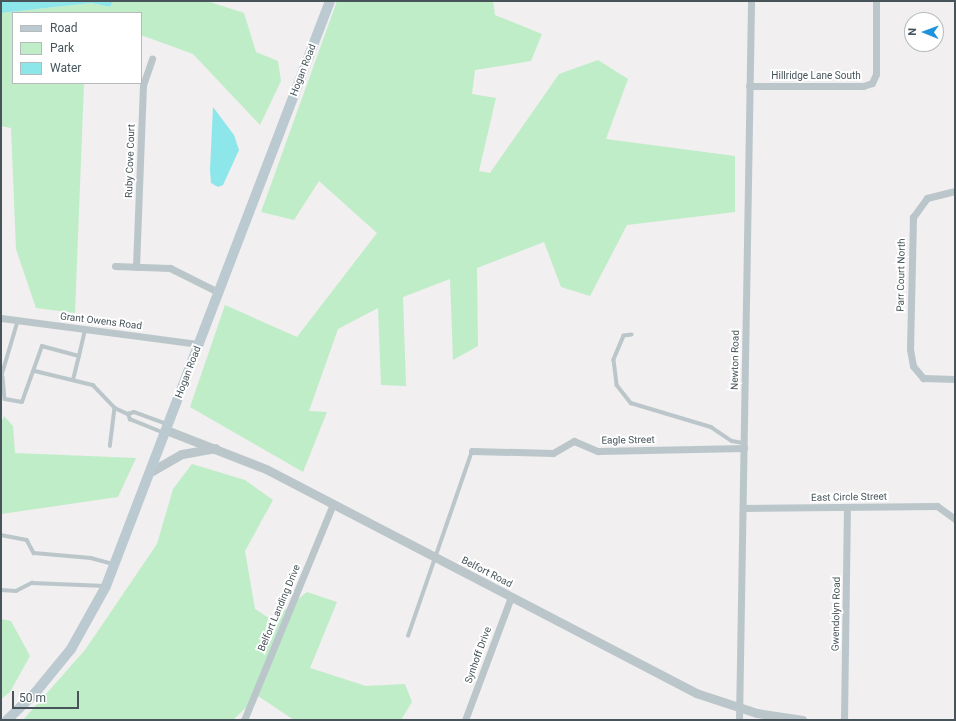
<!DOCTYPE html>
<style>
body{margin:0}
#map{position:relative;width:956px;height:721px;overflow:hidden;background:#f1efef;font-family:Roboto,sans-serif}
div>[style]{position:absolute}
.green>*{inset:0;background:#beedc8}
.water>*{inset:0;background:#8de6e9}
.service>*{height:3.5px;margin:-1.75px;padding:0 1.75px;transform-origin:1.75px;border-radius:1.75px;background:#bbc6cb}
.minor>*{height:7px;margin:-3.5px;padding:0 3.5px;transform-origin:3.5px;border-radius:3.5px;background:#bbc6cb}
.tertiary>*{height:9px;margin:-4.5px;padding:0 4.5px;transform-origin:4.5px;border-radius:4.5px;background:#bbc6cb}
.secondary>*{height:10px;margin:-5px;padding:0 5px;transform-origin:5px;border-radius:5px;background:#bbc9d0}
span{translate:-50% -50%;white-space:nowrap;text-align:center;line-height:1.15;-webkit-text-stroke:4px #fff;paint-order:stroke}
.street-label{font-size:10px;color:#47555b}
.frame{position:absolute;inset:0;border:2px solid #47555b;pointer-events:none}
.legend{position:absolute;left:12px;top:12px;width:130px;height:72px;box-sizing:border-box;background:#fff;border:1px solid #b5bbbd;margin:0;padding:5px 7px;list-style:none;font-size:12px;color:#47555b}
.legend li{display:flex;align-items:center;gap:8px;height:20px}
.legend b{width:20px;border:1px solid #b5bbbd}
.north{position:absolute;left:904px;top:12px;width:40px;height:40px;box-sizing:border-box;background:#fff;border:1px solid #b5bbbd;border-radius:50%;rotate:271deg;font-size:11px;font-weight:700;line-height:16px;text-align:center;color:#47555b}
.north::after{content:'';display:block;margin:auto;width:14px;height:18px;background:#1f92db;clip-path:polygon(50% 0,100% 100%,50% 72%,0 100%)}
.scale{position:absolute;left:12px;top:691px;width:67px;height:18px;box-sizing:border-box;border:2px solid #47555b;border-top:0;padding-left:5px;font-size:12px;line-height:14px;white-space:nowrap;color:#47555b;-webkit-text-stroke:3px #fff;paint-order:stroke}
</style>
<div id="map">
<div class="green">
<div style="clip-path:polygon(113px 1px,207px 1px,244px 13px,256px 52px,278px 61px,281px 81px,260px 125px,193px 54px,141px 35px,141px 13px,13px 13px,13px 83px,84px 83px,75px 313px,36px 308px,16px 249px,11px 128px,1px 126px,1px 13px,91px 3px,110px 7px)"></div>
<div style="clip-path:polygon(337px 1px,493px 1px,495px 15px,542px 34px,531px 61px,475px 70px,472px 94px,496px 98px,479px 171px,490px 173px,559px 74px,598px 60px,628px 79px,606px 139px,735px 156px,735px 212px,627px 225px,590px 296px,561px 287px,544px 242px,477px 268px,478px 346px,453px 360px,450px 279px,403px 297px,406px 386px,381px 385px,378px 308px,338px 329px,309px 411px,327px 412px,303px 472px,190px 407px,225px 305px,297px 337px,377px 233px,319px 181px,294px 220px,261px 212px)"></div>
<div style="clip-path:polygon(4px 416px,13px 426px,15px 453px,136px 458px,118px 497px,1px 514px,1px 423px)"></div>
<div style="clip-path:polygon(192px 464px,245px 480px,273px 500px,245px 551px,255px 609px,272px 620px,307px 592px,337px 602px,310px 668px,366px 686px,405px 684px,412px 702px,401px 720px,294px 720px,258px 696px,233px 720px,23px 720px,85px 650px,157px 544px,173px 489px)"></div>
<div style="clip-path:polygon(1px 619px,11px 621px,30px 656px,10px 692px,1px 699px)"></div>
</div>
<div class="water">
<div style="clip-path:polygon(1px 1px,113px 1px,110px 7px,91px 3px,1px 13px)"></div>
<div style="clip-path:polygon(213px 107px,234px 135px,239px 150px,223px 185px,218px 187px,211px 183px,210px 170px)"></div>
</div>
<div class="service">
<div style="left:632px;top:335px;width:8px;rotate:173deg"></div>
<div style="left:624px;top:336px;width:26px;rotate:113deg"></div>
<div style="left:614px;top:360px;width:25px;rotate:83deg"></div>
<div style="left:617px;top:385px;width:23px;rotate:52deg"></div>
<div style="left:631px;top:403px;width:84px;rotate:16.7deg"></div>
<div style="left:711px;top:427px;width:25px;rotate:34deg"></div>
<div style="left:732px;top:441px;width:11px;rotate:10deg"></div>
<div style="left:35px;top:371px;width:60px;rotate:13.6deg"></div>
<div style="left:93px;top:385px;width:32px;rotate:46deg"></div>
<div style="left:115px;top:408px;width:38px;rotate:97deg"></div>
<div style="left:1px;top:377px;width:59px;rotate:-73.4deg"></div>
<div style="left:3px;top:377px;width:22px;rotate:85deg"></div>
<div style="left:5px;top:399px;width:17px;rotate:10deg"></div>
<div style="left:22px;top:402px;width:59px;rotate:-70.3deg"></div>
<div style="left:42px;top:346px;width:38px;rotate:15deg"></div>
<div style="left:79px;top:356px;width:27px;rotate:-77deg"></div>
<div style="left:73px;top:380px;width:25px;rotate:-76deg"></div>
<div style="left:115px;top:408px;width:14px;rotate:25deg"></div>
<div style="left:163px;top:433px;width:35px;rotate:-158deg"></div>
<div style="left:130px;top:420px;width:6px;rotate:-108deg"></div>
<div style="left:128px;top:414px;width:6px;rotate:-18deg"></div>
<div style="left:134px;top:412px;width:35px;rotate:20deg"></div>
<div style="left:1px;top:535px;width:26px;rotate:11deg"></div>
<div style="left:27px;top:540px;width:15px;rotate:62deg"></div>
<div style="left:34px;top:553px;width:57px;rotate:5deg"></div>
<div style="left:91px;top:558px;width:23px;rotate:15deg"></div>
<div style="left:1px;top:590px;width:15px;rotate:4deg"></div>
<div style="left:16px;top:591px;width:18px;rotate:-27deg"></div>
<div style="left:32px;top:583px;width:73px;rotate:2.4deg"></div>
<div style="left:408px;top:636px;width:196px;rotate:-70.9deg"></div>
</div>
<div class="minor">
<div style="left:749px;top:86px;width:114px"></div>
<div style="left:863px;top:86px;width:9px;rotate:-18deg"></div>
<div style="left:872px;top:83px;width:10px;rotate:-66deg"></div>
<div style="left:876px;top:74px;width:73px;rotate:-90deg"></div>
<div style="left:955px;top:191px;width:29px;rotate:166deg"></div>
<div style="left:927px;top:198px;width:24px;rotate:126deg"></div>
<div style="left:913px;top:217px;width:132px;rotate:91.3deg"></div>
<div style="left:910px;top:349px;width:17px;rotate:80deg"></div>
<div style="left:913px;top:366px;width:16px;rotate:50deg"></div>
<div style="left:923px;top:378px;width:32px;rotate:2deg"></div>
<div style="left:115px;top:266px;width:55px;rotate:2.1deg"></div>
<div style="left:170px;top:268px;width:54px;rotate:26.6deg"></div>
<div style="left:136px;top:267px;width:182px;rotate:-87.8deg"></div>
<div style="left:143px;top:85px;width:28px;rotate:-71deg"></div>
<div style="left:1px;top:318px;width:200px;rotate:7.5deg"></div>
<div style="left:472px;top:451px;width:81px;rotate:1.4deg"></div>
<div style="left:553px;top:453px;width:24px;rotate:-30deg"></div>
<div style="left:574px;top:441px;width:26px;rotate:23deg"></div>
<div style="left:598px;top:451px;width:146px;rotate:-1.2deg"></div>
<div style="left:743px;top:508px;width:194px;rotate:-0.6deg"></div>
<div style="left:937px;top:506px;width:22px;rotate:36deg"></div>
<div style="left:244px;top:720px;width:234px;rotate:-67.6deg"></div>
<div style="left:465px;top:720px;width:131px;rotate:-69.5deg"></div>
<div style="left:739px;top:720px;width:719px;rotate:-89.04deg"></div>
<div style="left:844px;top:720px;width:213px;rotate:-89.2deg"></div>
</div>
<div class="tertiary">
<div style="left:166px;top:430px;width:107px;rotate:21.3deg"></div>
<div style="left:266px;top:469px;width:485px;rotate:27.5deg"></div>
<div style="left:696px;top:693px;width:64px;rotate:18.2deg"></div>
<div style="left:757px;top:713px;width:46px;rotate:8.8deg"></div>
<div style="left:152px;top:471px;width:34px;rotate:-30deg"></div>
<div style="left:182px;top:454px;width:34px;rotate:-10deg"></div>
</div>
<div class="secondary">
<div style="left:7px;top:720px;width:39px;rotate:-44deg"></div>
<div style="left:35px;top:693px;width:57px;rotate:-50.7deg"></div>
<div style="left:71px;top:649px;width:72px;rotate:-60.9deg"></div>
<div style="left:106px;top:586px;width:626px;rotate:-69.05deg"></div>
</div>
<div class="street-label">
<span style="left:303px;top:70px;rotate:-69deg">Hogan Road</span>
<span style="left:816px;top:76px">Hillridge Lane South</span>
<span style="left:130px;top:161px;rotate:-88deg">Ruby Cove Court</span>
<span style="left:901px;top:275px;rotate:-89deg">Parr Court North</span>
<span style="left:101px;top:321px;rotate:7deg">Grant Owens Road</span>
<span style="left:735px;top:360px;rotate:-89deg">Newton Road</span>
<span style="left:188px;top:372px;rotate:-69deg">Hogan Road</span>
<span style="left:628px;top:440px;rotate:-1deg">Eagle Street</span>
<span style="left:849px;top:497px;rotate:-1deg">East Circle Street</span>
<span style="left:487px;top:572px;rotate:27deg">Belfort Road</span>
<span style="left:279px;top:608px;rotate:-67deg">Belfort Landing Drive</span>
<span style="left:836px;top:614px;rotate:-89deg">Gwendolyn Road</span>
<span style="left:478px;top:655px;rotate:-70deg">Synhoff Drive</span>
</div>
<div class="frame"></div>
<ul class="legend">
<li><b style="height:5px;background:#bbc9d0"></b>Road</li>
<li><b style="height:11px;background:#beedc8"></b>Park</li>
<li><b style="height:11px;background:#8de6e9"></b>Water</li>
</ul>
<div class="north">N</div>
<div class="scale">50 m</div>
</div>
